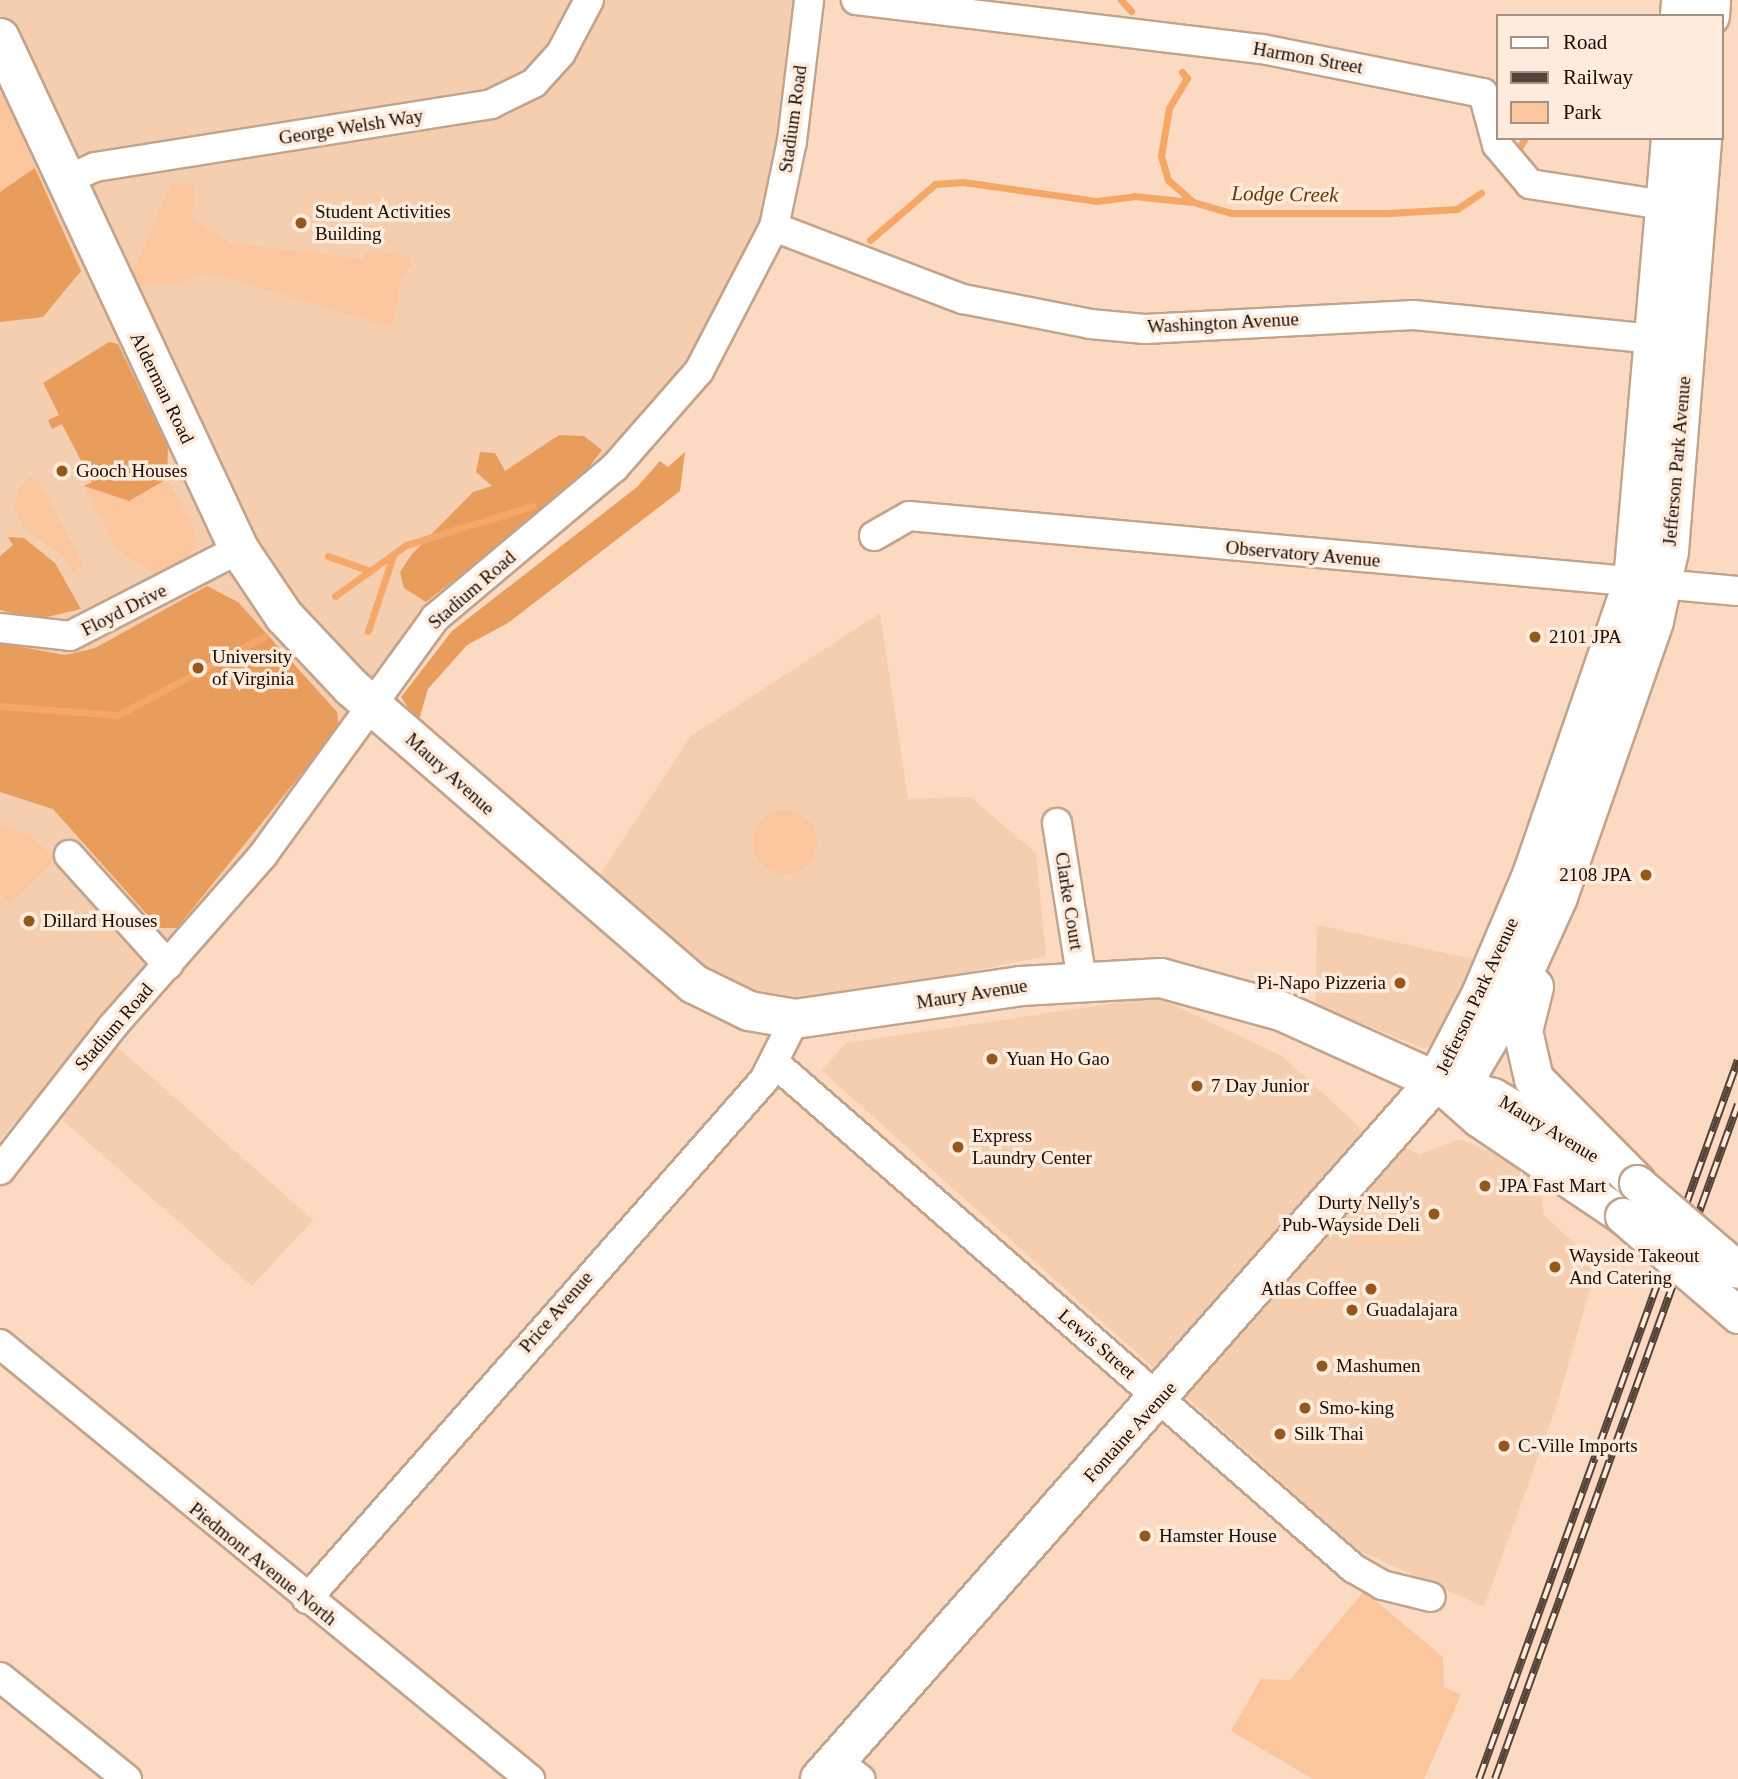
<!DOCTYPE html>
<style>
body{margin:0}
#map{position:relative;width:1738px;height:1779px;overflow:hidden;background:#fbdac1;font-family:"Times New Roman",serif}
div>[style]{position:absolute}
.built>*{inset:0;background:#f5ceb0}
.green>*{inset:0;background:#fbc69d}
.round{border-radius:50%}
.forest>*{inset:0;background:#e99d5d}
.stream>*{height:7px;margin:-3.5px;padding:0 3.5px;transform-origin:3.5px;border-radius:3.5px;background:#f4a767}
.roads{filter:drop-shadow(2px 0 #c2a38b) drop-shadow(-2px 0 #c2a38b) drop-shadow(0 2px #c2a38b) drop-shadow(0 -2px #c2a38b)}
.minor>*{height:28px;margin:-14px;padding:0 14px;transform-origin:14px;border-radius:14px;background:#fff}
.tertiary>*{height:35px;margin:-17.5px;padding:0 17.5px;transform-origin:17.5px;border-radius:17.5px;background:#fff}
.secondary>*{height:38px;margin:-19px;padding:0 19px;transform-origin:19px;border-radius:19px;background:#fff}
.primary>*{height:38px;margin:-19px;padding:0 19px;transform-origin:19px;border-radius:19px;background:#fff}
.rail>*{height:8px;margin-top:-4px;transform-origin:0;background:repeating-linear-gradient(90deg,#ffebdb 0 16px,#544337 0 32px);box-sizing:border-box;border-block:2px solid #544337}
.bridges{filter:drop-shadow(2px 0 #c2a38b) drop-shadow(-2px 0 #c2a38b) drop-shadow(0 2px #c2a38b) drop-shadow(0 -2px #c2a38b)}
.tertiary-bridge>*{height:35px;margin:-17.5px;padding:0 17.5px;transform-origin:17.5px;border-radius:17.5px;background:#fff}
.dots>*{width:19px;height:19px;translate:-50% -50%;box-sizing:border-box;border:4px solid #ffebdb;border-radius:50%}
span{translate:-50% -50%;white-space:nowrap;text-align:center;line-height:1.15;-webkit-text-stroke:7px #ffebdb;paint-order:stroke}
.street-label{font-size:19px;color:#180d05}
.poi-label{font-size:19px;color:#180d05}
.left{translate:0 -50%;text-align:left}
.right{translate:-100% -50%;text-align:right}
.water-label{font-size:21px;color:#653400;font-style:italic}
.legend{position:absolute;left:1496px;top:14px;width:228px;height:126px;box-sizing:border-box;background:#ffebdb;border:2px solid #a39285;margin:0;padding:9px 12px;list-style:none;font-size:21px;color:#180d05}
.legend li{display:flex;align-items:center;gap:14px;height:35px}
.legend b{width:35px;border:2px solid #a39285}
</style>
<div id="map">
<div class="built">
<div style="clip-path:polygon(0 0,811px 0,797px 143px,714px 352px,465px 593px,104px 1035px,313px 1220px,252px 1286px,49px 1108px,29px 1133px,15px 1121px,0 1140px)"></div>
<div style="clip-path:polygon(880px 613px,908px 799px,970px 797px,1036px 853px,1046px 956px,793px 1009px,728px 991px,597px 879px,691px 736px)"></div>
<div style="clip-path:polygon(1317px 925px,1477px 960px,1437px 1044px,1423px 1048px,1315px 1005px)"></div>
<div style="clip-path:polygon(1157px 997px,1282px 1056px,1364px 1131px,1420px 1154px,1459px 1139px,1538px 1170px,1544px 1215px,1586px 1254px,1594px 1275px,1557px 1404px,1484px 1607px,1356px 1549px,822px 1071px,846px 1043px)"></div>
</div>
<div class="green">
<div style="clip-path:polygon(4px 95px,35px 168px,0 192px,0 96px)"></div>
<div style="clip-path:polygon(172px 183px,195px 185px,192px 219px,230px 243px,364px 259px,365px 251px,407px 256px,412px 266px,402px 277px,392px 327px,207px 272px,180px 284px,137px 285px,131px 275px)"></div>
<div style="clip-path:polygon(30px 477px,38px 480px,84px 565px,73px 572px,64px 557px,23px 527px,14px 509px,18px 490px)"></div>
<div style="clip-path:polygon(167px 479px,195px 529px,196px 541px,184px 567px,163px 580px,116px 549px,84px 486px,129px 501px)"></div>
<div class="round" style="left:753px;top:810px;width:64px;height:64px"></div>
<div style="clip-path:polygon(0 824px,31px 836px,56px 859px,10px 904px,0 893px)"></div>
<div style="clip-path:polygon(1364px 1591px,1443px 1657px,1444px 1687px,1461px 1695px,1424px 1779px,1313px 1779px,1231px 1731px,1261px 1679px,1290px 1680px)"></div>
</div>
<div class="forest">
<div style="clip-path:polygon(35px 168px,81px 271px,43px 317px,0 322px,0 192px)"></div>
<div style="clip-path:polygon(109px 342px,118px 344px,168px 447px,167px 479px,129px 501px,84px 486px,92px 482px,62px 424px,52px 429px,48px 420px,59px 415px,43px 383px)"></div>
<div style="clip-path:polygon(559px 435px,584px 436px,602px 450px,576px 484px,426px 602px,404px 588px,400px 572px,412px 554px,473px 492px,492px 486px,476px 472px,480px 452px,495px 453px,505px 471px)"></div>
<div style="clip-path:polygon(685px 452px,680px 491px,508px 623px,467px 645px,428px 689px,418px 723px,401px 697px,452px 631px,637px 487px,660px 461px,668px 467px)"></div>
<div style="clip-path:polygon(8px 537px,24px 538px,55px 563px,81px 609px,38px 619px,0 610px,0 556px,13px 545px)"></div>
<div style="clip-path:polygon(207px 586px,238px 602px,337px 712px,339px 727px,177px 928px,159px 928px,53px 809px,0 792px,0 643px,65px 655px,95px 648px)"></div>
</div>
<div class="stream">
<div style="left:1121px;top:0;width:15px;rotate:48deg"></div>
<div style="left:1182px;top:72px;width:8px;rotate:50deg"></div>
<div style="left:1187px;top:78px;width:35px;rotate:121deg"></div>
<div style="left:1169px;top:108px;width:49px;rotate:99.5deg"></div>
<div style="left:1161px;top:156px;width:25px;rotate:74deg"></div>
<div style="left:1168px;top:180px;width:33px;rotate:41deg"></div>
<div style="left:1193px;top:202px;width:40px;rotate:16deg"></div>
<div style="left:1231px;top:213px;width:158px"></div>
<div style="left:1389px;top:213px;width:68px;rotate:-3.4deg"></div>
<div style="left:1457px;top:209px;width:29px;rotate:-34deg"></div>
<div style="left:1519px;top:148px;width:12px;rotate:-59deg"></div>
<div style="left:870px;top:240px;width:86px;rotate:-40.7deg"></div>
<div style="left:935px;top:184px;width:28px;rotate:-4deg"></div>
<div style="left:963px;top:182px;width:134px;rotate:8.1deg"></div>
<div style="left:1096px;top:201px;width:38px;rotate:-7deg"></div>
<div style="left:1134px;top:196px;width:58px;rotate:5.9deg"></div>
<div style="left:328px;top:556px;width:45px;rotate:19.7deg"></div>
<div style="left:335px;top:596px;width:87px;rotate:-35.7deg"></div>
<div style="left:406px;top:545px;width:132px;rotate:-17.2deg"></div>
<div style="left:368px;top:631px;width:79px;rotate:-71.6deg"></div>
<div style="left:0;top:706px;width:118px;rotate:4.4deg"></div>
<div style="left:118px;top:715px;width:167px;rotate:-28.3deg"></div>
</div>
<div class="roads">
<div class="minor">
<div style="left:856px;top:0;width:409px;rotate:6.9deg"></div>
<div style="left:1262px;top:49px;width:225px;rotate:11.3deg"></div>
<div style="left:1483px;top:93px;width:54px;rotate:74.9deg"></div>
<div style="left:1497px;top:145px;width:51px;rotate:49.8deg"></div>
<div style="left:1530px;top:184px;width:156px;rotate:8.9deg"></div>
<div style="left:66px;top:180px;width:32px;rotate:-24deg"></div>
<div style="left:95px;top:167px;width:401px;rotate:-9deg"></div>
<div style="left:491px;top:104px;width:48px;rotate:-26deg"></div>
<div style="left:534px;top:83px;width:40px;rotate:-48deg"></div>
<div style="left:561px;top:53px;width:60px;rotate:-62.2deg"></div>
<div style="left:774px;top:227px;width:202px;rotate:20.9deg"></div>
<div style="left:963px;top:299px;width:129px;rotate:11.1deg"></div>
<div style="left:1090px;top:324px;width:55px;rotate:5.2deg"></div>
<div style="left:1145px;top:329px;width:269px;rotate:-3deg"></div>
<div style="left:1414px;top:315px;width:260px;rotate:5.7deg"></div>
<div style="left:874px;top:536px;width:40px;rotate:-29.7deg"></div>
<div style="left:909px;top:516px;width:832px;rotate:5.17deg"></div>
<div style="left:0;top:628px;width:70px;rotate:6.5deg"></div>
<div style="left:70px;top:636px;width:190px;rotate:-27.2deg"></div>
<div style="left:1057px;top:823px;width:159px;rotate:81deg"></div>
<div style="left:69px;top:855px;width:148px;rotate:48deg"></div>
<div style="left:777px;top:1065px;width:765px;rotate:41.13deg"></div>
<div style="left:1353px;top:1568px;width:34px;rotate:30deg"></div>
<div style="left:1382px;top:1585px;width:50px;rotate:13.8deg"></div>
<div style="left:0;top:1170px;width:182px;rotate:-51.9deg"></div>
<div style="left:112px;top:1027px;width:229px;rotate:-48.7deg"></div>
<div style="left:263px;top:855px;width:293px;rotate:-54deg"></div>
<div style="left:435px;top:618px;width:234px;rotate:-40deg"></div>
<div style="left:614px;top:468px;width:129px;rotate:-48.8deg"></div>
<div style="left:699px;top:371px;width:162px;rotate:-62.5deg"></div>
<div style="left:774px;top:227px;width:88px;rotate:-78.2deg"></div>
<div style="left:792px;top:141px;width:142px;rotate:-83.1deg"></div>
<div style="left:0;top:1344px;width:686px;rotate:39.38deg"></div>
<div style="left:307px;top:1599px;width:692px;rotate:-48.63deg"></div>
<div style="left:764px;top:1080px;width:68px;rotate:-63.1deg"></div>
<div style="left:0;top:1677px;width:163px;rotate:38.8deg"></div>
<div style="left:836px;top:1760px;width:31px;rotate:38deg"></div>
</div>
<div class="tertiary">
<div style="left:1436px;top:1081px;width:57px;rotate:41.5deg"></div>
<div style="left:1479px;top:1119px;width:174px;rotate:34deg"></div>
<div style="left:1443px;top:1082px;width:52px;rotate:15.6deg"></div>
<div style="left:1493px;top:1096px;width:130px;rotate:30.5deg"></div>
</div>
<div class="secondary">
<div style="left:0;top:38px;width:564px;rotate:64.93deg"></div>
<div style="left:239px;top:549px;width:81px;rotate:56.1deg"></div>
<div style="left:284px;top:616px;width:98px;rotate:46.7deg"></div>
<div style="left:351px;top:687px;width:454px;rotate:40.9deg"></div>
<div style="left:694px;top:984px;width:61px;rotate:26.1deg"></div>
<div style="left:749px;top:1011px;width:47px;rotate:9.9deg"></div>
<div style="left:795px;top:1019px;width:228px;rotate:-8.3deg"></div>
<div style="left:1021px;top:986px;width:140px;rotate:-3.3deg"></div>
<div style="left:1161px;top:978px;width:124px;rotate:15.4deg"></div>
<div style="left:1281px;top:1011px;width:170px;rotate:24.3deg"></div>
</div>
<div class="primary">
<div style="left:1680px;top:16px;width:16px;rotate:-86deg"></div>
<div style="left:1710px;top:16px;width:16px;rotate:-86deg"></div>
<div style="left:1534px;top:987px;width:45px;rotate:104deg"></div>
<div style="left:1523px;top:1031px;width:49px;rotate:77.1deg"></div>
<div style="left:1534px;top:1079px;width:146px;rotate:45.3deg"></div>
<div style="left:1436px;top:1081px;width:39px;rotate:-21deg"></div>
<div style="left:1472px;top:1067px;width:74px;rotate:-59.3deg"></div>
<div style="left:1510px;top:1003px;width:116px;rotate:-65.6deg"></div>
<div style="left:1558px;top:897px;width:292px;rotate:-70.8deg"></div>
<div style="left:1654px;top:621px;width:72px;rotate:-77.9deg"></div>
<div style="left:1669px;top:551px;width:414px;rotate:-85.4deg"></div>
<div style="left:820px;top:1779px;width:931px;rotate:-48.57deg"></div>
<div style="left:1436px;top:1081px;width:97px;rotate:-62.4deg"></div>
<div style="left:1481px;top:995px;width:130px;rotate:-67deg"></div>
<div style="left:1532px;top:875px;width:310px;rotate:-71deg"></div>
<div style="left:1633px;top:582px;width:446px;rotate:-85.1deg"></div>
</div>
</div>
<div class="rail">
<div style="left:1479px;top:1779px;width:764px;rotate:-70.19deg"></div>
<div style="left:1495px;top:1779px;width:717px;rotate:-70.2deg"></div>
</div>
<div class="bridges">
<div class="tertiary-bridge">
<div style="left:1637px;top:1183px;width:133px;rotate:40.7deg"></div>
<div style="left:1623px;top:1216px;width:152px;rotate:40.7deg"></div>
</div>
</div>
<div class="dots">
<div style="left:301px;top:223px;background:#95571c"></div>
<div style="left:62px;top:471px;background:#95571c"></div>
<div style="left:1535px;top:637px;background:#95571c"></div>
<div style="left:198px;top:668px;background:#95571c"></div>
<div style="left:1646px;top:875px;background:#95571c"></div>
<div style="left:29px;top:921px;background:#95571c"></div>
<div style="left:1400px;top:983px;background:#95571c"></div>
<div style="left:992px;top:1059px;background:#95571c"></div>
<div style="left:1197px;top:1086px;background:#95571c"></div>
<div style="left:958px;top:1147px;background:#95571c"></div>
<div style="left:1485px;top:1186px;background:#95571c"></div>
<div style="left:1434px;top:1214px;background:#95571c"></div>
<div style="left:1555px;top:1267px;background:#95571c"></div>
<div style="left:1371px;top:1289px;background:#95571c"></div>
<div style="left:1352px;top:1310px;background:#95571c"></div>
<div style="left:1322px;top:1366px;background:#95571c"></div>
<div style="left:1305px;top:1408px;background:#95571c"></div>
<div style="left:1280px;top:1434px;background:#95571c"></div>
<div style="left:1504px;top:1446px;background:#95571c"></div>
<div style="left:1145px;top:1536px;background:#95571c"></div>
</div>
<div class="street-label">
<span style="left:1308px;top:58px;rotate:10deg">Harmon Street</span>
<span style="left:793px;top:119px;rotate:-82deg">Stadium Road</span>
<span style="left:351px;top:127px;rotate:-9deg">George Welsh Way</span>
<span style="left:1223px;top:323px;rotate:-3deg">Washington Avenue</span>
<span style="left:162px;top:388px;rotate:64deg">Alderman Road</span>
<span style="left:1677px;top:461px;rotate:-85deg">Jefferson Park Avenue</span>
<span style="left:1303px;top:554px;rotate:5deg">Observatory Avenue</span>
<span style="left:472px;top:590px;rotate:-41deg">Stadium Road</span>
<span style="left:124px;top:610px;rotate:-27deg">Floyd Drive</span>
<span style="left:450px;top:774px;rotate:42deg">Maury Avenue</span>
<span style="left:1069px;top:901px;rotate:81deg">Clarke Court</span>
<span style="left:972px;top:994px;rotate:-9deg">Maury Avenue</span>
<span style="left:1477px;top:996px;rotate:-65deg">Jefferson Park Avenue</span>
<span style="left:114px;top:1027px;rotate:-49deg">Stadium Road</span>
<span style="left:1549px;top:1129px;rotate:31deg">Maury Avenue</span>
<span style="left:556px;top:1312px;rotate:-49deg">Price Avenue</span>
<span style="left:1097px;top:1344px;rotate:41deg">Lewis Street</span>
<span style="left:1130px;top:1432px;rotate:-48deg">Fontaine Avenue</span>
<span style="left:263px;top:1564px;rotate:39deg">Piedmont Avenue North</span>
</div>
<div class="poi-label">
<span class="left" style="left:315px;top:223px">Student Activities<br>Building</span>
<span class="left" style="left:76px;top:471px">Gooch Houses</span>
<span class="left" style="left:1549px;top:637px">2101 JPA</span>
<span class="left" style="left:212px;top:668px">University<br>of Virginia</span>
<span class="right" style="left:1632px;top:875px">2108 JPA</span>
<span class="left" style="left:43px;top:921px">Dillard Houses</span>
<span class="right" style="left:1386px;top:983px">Pi-Napo Pizzeria</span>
<span class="left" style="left:1006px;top:1059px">Yuan Ho Gao</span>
<span class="left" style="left:1211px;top:1086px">7 Day Junior</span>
<span class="left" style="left:972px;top:1147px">Express<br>Laundry Center</span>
<span class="left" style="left:1499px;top:1186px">JPA Fast Mart</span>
<span class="right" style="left:1420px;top:1214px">Durty Nelly's<br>Pub-Wayside Deli</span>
<span class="left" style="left:1569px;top:1267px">Wayside Takeout<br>And Catering</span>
<span class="right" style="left:1357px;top:1289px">Atlas Coffee</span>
<span class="left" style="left:1366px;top:1310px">Guadalajara</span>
<span class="left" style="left:1336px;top:1366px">Mashumen</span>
<span class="left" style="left:1319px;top:1408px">Smo-king</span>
<span class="left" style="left:1294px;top:1434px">Silk Thai</span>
<span class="left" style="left:1518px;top:1446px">C-Ville Imports</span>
<span class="left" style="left:1159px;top:1536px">Hamster House</span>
</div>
<div class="water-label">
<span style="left:1285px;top:194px;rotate:1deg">Lodge Creek</span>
</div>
<ul class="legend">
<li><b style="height:9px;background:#fff"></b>Road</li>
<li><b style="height:9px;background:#544337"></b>Railway</li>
<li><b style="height:19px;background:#fbc69d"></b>Park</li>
</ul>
</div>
